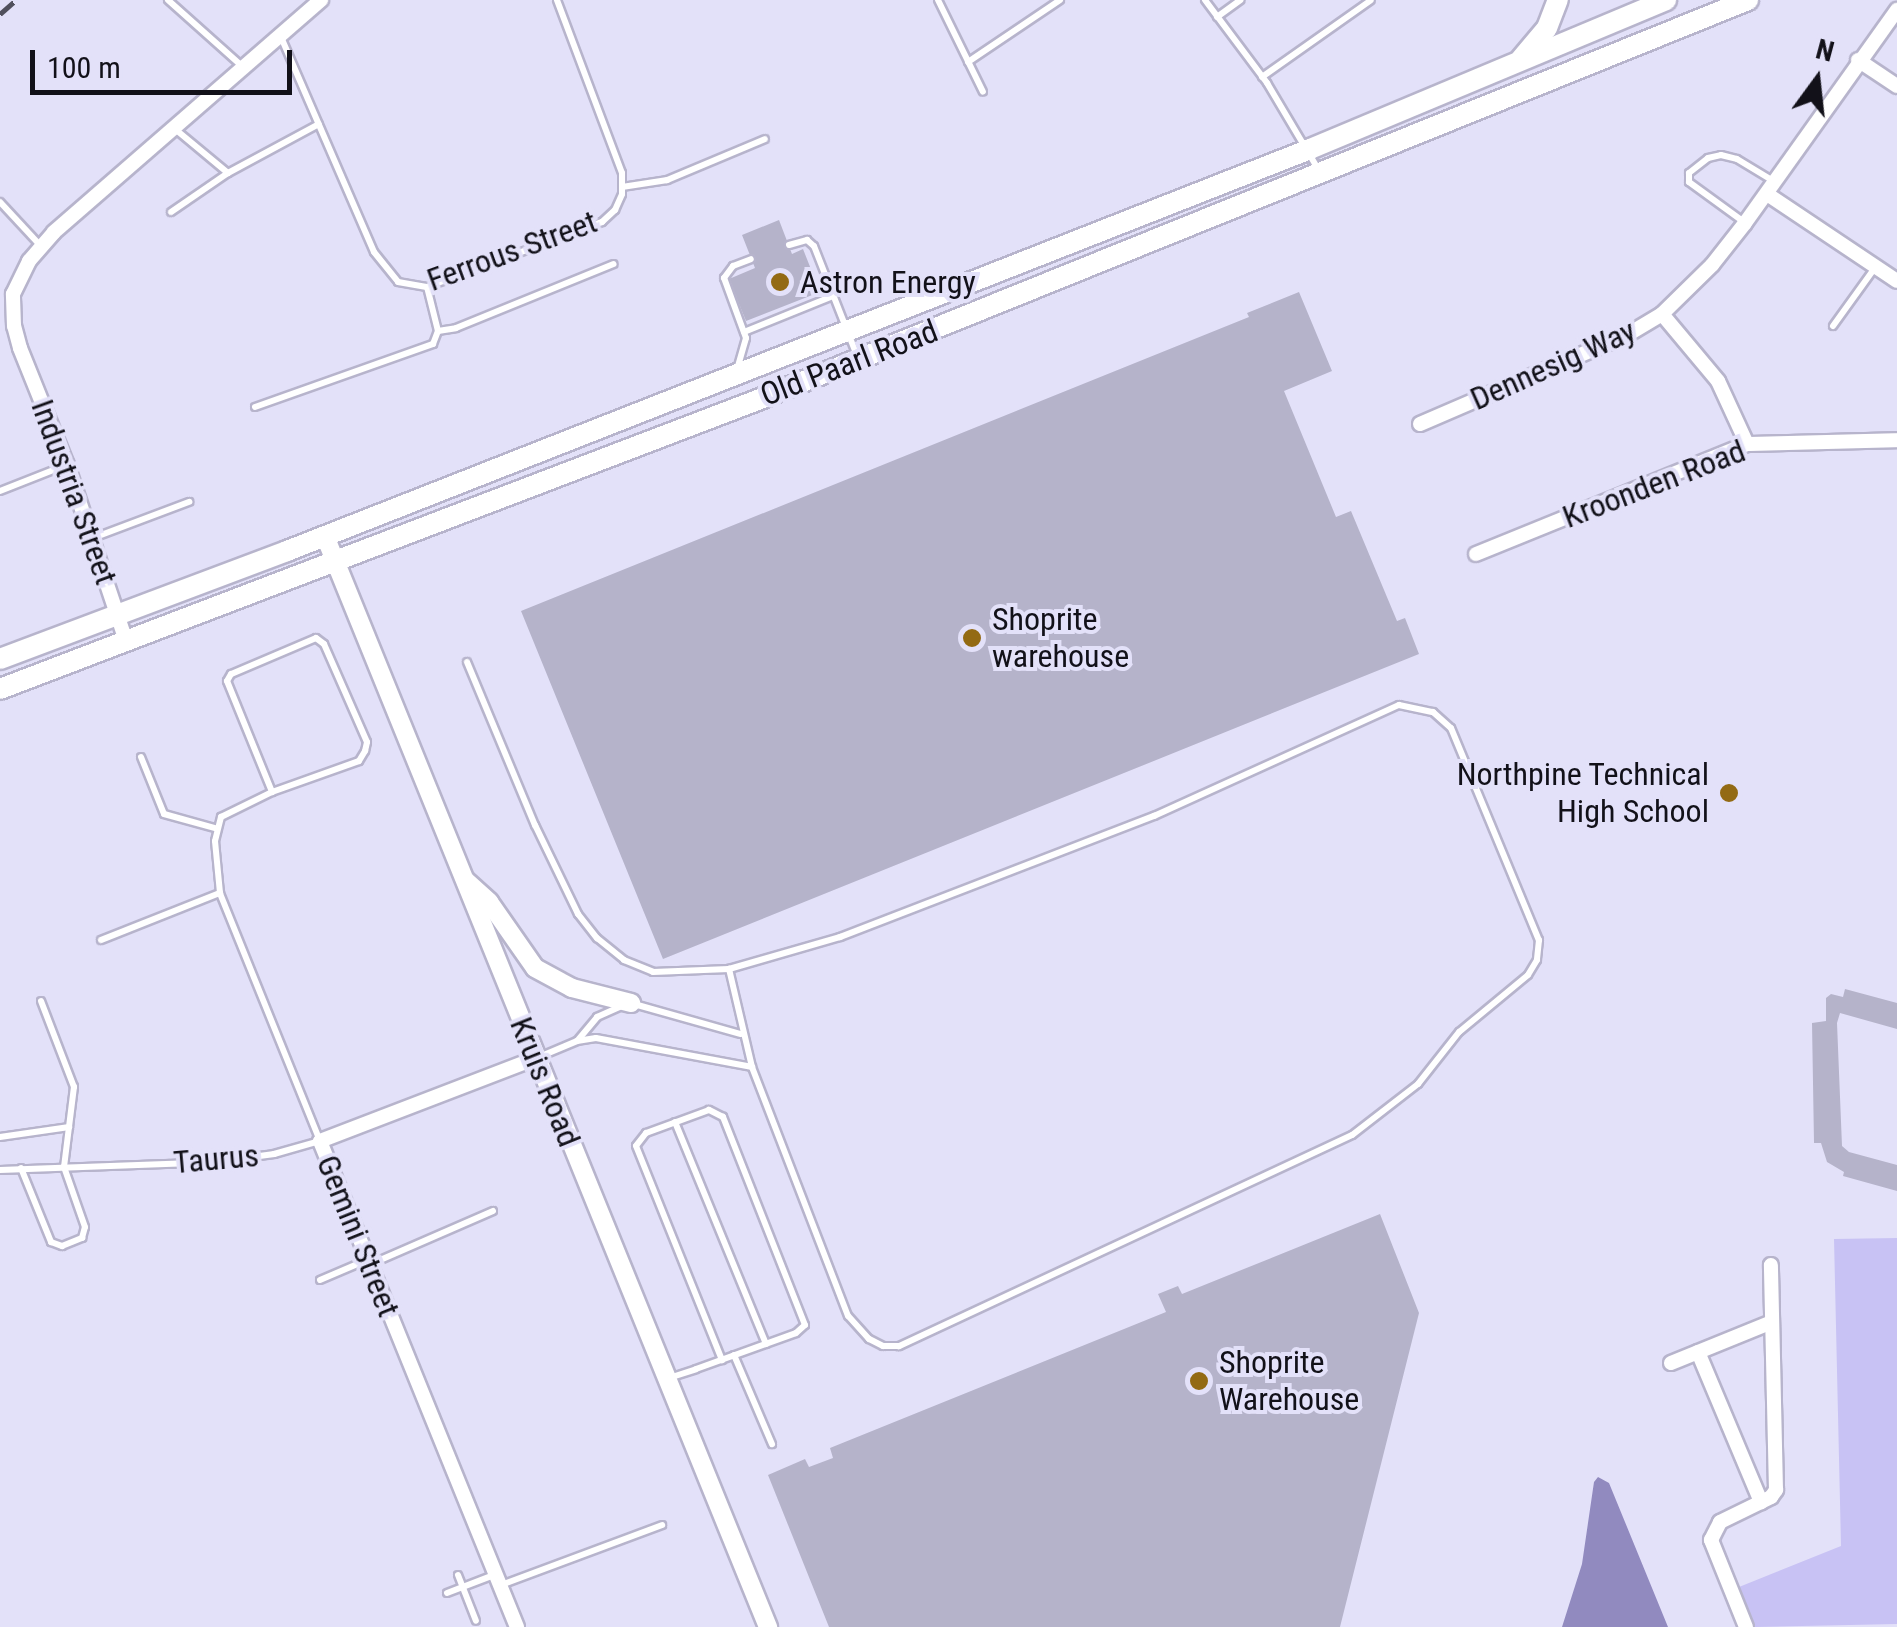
<!DOCTYPE html>
<style>
body{margin:0}
#map{position:relative;width:1897px;height:1627px;overflow:hidden;background:#e3e1f9;font-family:"Roboto Condensed",sans-serif}
div>[style]{position:absolute}
.green>*{inset:0;background:#c8c2f4}
.water>*{inset:0;background:#918abf}
.building>*{inset:0;background:#b5b3ca}
.roads{filter:drop-shadow(2px 0 #b7b4cc) drop-shadow(-2px 0 #b7b4cc) drop-shadow(0 2px #b7b4cc) drop-shadow(0 -2px #b7b4cc)}
.service>*{height:6px;margin:-3px;padding:0 3px;transform-origin:3px;border-radius:3px;background:#fff}
.minor>*{height:14px;margin:-7px;padding:0 7px;transform-origin:7px;border-radius:7px;background:#fff}
.tertiary>*{height:18px;margin:-9px;padding:0 9px;transform-origin:9px;border-radius:9px;background:#fff}
.secondary>*{height:20px;margin:-10px;padding:0 10px;transform-origin:10px;border-radius:10px;background:#fff}
.rail>*{height:5px;margin-top:-2.5px;transform-origin:0;background:repeating-linear-gradient(90deg,#51505d 0 18px,transparent 0 36px)}
.dots>*{width:28px;height:28px;translate:-50% -50%;box-sizing:border-box;border:5px solid #e3e1f9;border-radius:50%}
span{translate:-50% -50%;white-space:nowrap;text-align:center;line-height:1.15;-webkit-text-stroke:8px #e3e1f9;paint-order:stroke}
.street-label{font-size:32px;color:#121119}
.poi-label{font-size:32px;color:#121119}
.left{translate:0 -50%;text-align:left}
.right{translate:-100% -50%;text-align:right}
.north{position:absolute;left:1767px;top:30px;width:100px;height:100px;-webkit-text-stroke:8px #e3e1f9;paint-order:stroke;rotate:15deg;font-size:28px;font-weight:700;line-height:40px;text-align:center;color:#121119}
.north::after{content:'';display:block;margin:auto;width:35px;height:45px;background:#121119;clip-path:polygon(50% 0,100% 100%,50% 72%,0 100%)}
.scale{position:absolute;left:30px;top:50px;width:262px;height:45px;box-sizing:border-box;border:5px solid #121119;border-top:0;padding-left:12px;font-size:30px;line-height:35px;white-space:nowrap;color:#121119;-webkit-text-stroke:8px #e3e1f9;paint-order:stroke}
</style>
<div id="map">
<div class="green">
<div style="clip-path:polygon(1897px 1238px,1897px 1624px,1755px 1627px,1739px 1587px,1841px 1546px,1834px 1239px)"></div>
</div>
<div class="water">
<div style="clip-path:polygon(1598px 1477px,1609px 1483px,1668px 1627px,1562px 1627px,1582px 1564px,1594px 1482px)"></div>
</div>
<div class="building">
<div style="clip-path:polygon(779px 220px,792px 254px,803px 249px,820px 292px,746px 321px,729px 279px,755px 268px,742px 235px)"></div>
<div style="clip-path:polygon(1299px 292px,1332px 371px,1284px 391px,1336px 517px,1351px 511px,1397px 621px,1405px 618px,1419px 654px,663px 959px,521px 611px,1249px 317px,1247px 313px)"></div>
<div style="clip-path:polygon(1845px 989px,1897px 1003px,1897px 1029px,1840px 1013px,1837px 1023px,1842px 1146px,1849px 1152px,1897px 1165px,1897px 1191px,1843px 1176px,1844px 1172px,1827px 1162px,1821px 1143px,1814px 1143px,1812px 1023px,1826px 1021px,1826px 998px,1831px 994px,1843px 997px)"></div>
<div style="clip-path:polygon(1380px 1214px,1419px 1313px,1340px 1627px,829px 1627px,768px 1475px,805px 1459px,809px 1467px,833px 1458px,830px 1448px,1166px 1312px,1158px 1294px,1178px 1286px,1182px 1294px)"></div>
</div>
<div class="roads">
<div class="service">
<div style="left:168px;top:0;width:101px;rotate:41.8deg"></div>
<div style="left:938px;top:0;width:102px;rotate:63.9deg"></div>
<div style="left:1205px;top:0;width:104px;rotate:53.2deg"></div>
<div style="left:1267px;top:83px;width:100px;rotate:59.3deg"></div>
<div style="left:1217px;top:17px;width:29px;rotate:-36deg"></div>
<div style="left:281px;top:37px;width:234px;rotate:66.6deg"></div>
<div style="left:374px;top:252px;width:38px;rotate:51deg"></div>
<div style="left:398px;top:282px;width:29px;rotate:10deg"></div>
<div style="left:427px;top:287px;width:187px;rotate:-20.4deg"></div>
<div style="left:602px;top:222px;width:18px;rotate:-43deg"></div>
<div style="left:615px;top:210px;width:17px;rotate:-66deg"></div>
<div style="left:622px;top:194px;width:21px;rotate:-90deg"></div>
<div style="left:622px;top:173px;width:185px;rotate:-110.6deg"></div>
<div style="left:968px;top:62px;width:111px;rotate:-34deg"></div>
<div style="left:1262px;top:77px;width:133px;rotate:-35.2deg"></div>
<div style="left:175px;top:129px;width:69px;rotate:39.7deg"></div>
<div style="left:228px;top:173px;width:103px;rotate:-28.3deg"></div>
<div style="left:622px;top:187px;width:46px;rotate:-8.8deg"></div>
<div style="left:667px;top:180px;width:106px;rotate:-22.7deg"></div>
<div style="left:0;top:202px;width:59px;rotate:47.1deg"></div>
<div style="left:171px;top:212px;width:69px;rotate:-34.4deg"></div>
<div style="left:1744px;top:222px;width:68px;rotate:-144deg"></div>
<div style="left:1689px;top:182px;width:9px;rotate:-90deg"></div>
<div style="left:1689px;top:173px;width:24px;rotate:-38deg"></div>
<div style="left:1708px;top:158px;width:13px;rotate:-13deg"></div>
<div style="left:1721px;top:155px;width:16px;rotate:14deg"></div>
<div style="left:1737px;top:159px;width:44px;rotate:31.2deg"></div>
<div style="left:789px;top:245px;width:19px;rotate:-16deg"></div>
<div style="left:807px;top:240px;width:9px;rotate:41deg"></div>
<div style="left:814px;top:246px;width:120px;rotate:68.6deg"></div>
<div style="left:1833px;top:326px;width:70px;rotate:-54.3deg"></div>
<div style="left:438px;top:331px;width:18px;rotate:-9deg"></div>
<div style="left:456px;top:328px;width:170px;rotate:-22.1deg"></div>
<div style="left:744px;top:332px;width:96px;rotate:-22deg"></div>
<div style="left:738px;top:366px;width:29px;rotate:-74deg"></div>
<div style="left:746px;top:338px;width:64px;rotate:-110.1deg"></div>
<div style="left:724px;top:278px;width:15px;rotate:-53deg"></div>
<div style="left:733px;top:266px;width:19px;rotate:-21deg"></div>
<div style="left:255px;top:407px;width:189px;rotate:-19.5deg"></div>
<div style="left:433px;top:344px;width:14px;rotate:-69deg"></div>
<div style="left:438px;top:331px;width:45px;rotate:-104deg"></div>
<div style="left:0;top:491px;width:71px;rotate:-21.5deg"></div>
<div style="left:93px;top:538px;width:103px;rotate:-20.6deg"></div>
<div style="left:467px;top:662px;width:177px;rotate:67.4deg"></div>
<div style="left:535px;top:825px;width:99px;rotate:64.2deg"></div>
<div style="left:578px;top:914px;width:31px;rotate:52deg"></div>
<div style="left:597px;top:938px;width:35px;rotate:39deg"></div>
<div style="left:624px;top:960px;width:31px;rotate:22deg"></div>
<div style="left:653px;top:972px;width:76px;rotate:-2.3deg"></div>
<div style="left:729px;top:969px;width:116px;rotate:-16.1deg"></div>
<div style="left:840px;top:937px;width:337px;rotate:-21.1deg"></div>
<div style="left:1154px;top:816px;width:269px;rotate:-24.4deg"></div>
<div style="left:1399px;top:705px;width:35px;rotate:12deg"></div>
<div style="left:1433px;top:712px;width:24px;rotate:42deg"></div>
<div style="left:1451px;top:728px;width:230px;rotate:67.5deg"></div>
<div style="left:1539px;top:940px;width:20px;rotate:96deg"></div>
<div style="left:1537px;top:960px;width:17px;rotate:121deg"></div>
<div style="left:1528px;top:975px;width:89px;rotate:140.4deg"></div>
<div style="left:1459px;top:1032px;width:66px;rotate:128.3deg"></div>
<div style="left:1418px;top:1084px;width:83px;rotate:142.3deg"></div>
<div style="left:1352px;top:1135px;width:500px;rotate:155deg"></div>
<div style="left:899px;top:1346px;width:16px;rotate:180deg"></div>
<div style="left:883px;top:1346px;width:16px;rotate:-153deg"></div>
<div style="left:869px;top:1339px;width:31px;rotate:-132deg"></div>
<div style="left:848px;top:1316px;width:267px;rotate:-111.1deg"></div>
<div style="left:752px;top:1067px;width:101px;rotate:-103.2deg"></div>
<div style="left:141px;top:757px;width:61px;rotate:68deg"></div>
<div style="left:164px;top:814px;width:53px;rotate:15.4deg"></div>
<div style="left:101px;top:940px;width:128px;rotate:-21.6deg"></div>
<div style="left:634px;top:1004px;width:111px;rotate:15.7deg"></div>
<div style="left:578px;top:1040px;width:30px;rotate:-50deg"></div>
<div style="left:597px;top:1017px;width:27px;rotate:-24deg"></div>
<div style="left:539px;top:1057px;width:41px;rotate:-22.8deg"></div>
<div style="left:577px;top:1041px;width:19px;rotate:-9deg"></div>
<div style="left:596px;top:1038px;width:159px;rotate:10.5deg"></div>
<div style="left:675px;top:1122px;width:240px;rotate:67.7deg"></div>
<div style="left:0;top:1137px;width:70px;rotate:-8.2deg"></div>
<div style="left:21px;top:1168px;width:80px;rotate:67.9deg"></div>
<div style="left:51px;top:1242px;width:12px;rotate:20deg"></div>
<div style="left:62px;top:1246px;width:22px;rotate:-22deg"></div>
<div style="left:82px;top:1238px;width:11px;rotate:-75deg"></div>
<div style="left:85px;top:1227px;width:64px;rotate:-109.3deg"></div>
<div style="left:64px;top:1167px;width:81px;rotate:-82.9deg"></div>
<div style="left:74px;top:1087px;width:92px;rotate:-111deg"></div>
<div style="left:0;top:1170px;width:214px;rotate:-2.1deg"></div>
<div style="left:214px;top:1162px;width:61px;rotate:-7.6deg"></div>
<div style="left:274px;top:1154px;width:48px;rotate:-15.8deg"></div>
<div style="left:320px;top:1141px;width:267px;rotate:-112deg"></div>
<div style="left:220px;top:893px;width:52px;rotate:-95.5deg"></div>
<div style="left:215px;top:841px;width:25px;rotate:-76deg"></div>
<div style="left:221px;top:817px;width:57px;rotate:-26.1deg"></div>
<div style="left:272px;top:792px;width:92px;rotate:-19.6deg"></div>
<div style="left:359px;top:761px;width:12px;rotate:-59deg"></div>
<div style="left:365px;top:751px;width:9px;rotate:-77deg"></div>
<div style="left:367px;top:742px;width:107px;rotate:-113.7deg"></div>
<div style="left:324px;top:644px;width:10px;rotate:-143deg"></div>
<div style="left:316px;top:638px;width:92px;rotate:157deg"></div>
<div style="left:231px;top:674px;width:8px;rotate:120deg"></div>
<div style="left:227px;top:681px;width:120px;rotate:67.9deg"></div>
<div style="left:371px;top:1264px;width:133px;rotate:-23.5deg"></div>
<div style="left:320px;top:1280px;width:51px;rotate:-23.1deg"></div>
<div style="left:734px;top:1355px;width:97px;rotate:66.9deg"></div>
<div style="left:672px;top:1377px;width:25px;rotate:-18deg"></div>
<div style="left:696px;top:1369px;width:106px;rotate:-19.8deg"></div>
<div style="left:796px;top:1333px;width:12px;rotate:-42deg"></div>
<div style="left:805px;top:1325px;width:224px;rotate:-111.5deg"></div>
<div style="left:723px;top:1117px;width:16px;rotate:-153deg"></div>
<div style="left:709px;top:1110px;width:67px;rotate:159.9deg"></div>
<div style="left:646px;top:1133px;width:16px;rotate:128deg"></div>
<div style="left:636px;top:1146px;width:231px;rotate:68.1deg"></div>
<div style="left:458px;top:1575px;width:49px;rotate:68.6deg"></div>
<div style="left:501px;top:1585px;width:172px;rotate:-20.4deg"></div>
<div style="left:447px;top:1593px;width:50px;rotate:-21deg"></div>
</div>
<div class="minor">
<div style="left:1858px;top:60px;width:47px;rotate:33.7deg"></div>
<div style="left:1767px;top:194px;width:156px;rotate:33.8deg"></div>
<div style="left:1662px;top:314px;width:87px;rotate:50.1deg"></div>
<div style="left:1718px;top:381px;width:69px;rotate:65.3deg"></div>
<div style="left:1420px;top:424px;width:225px;rotate:-23.3deg"></div>
<div style="left:1627px;top:335px;width:41px;rotate:-31deg"></div>
<div style="left:1662px;top:314px;width:70px;rotate:-44.4deg"></div>
<div style="left:1712px;top:265px;width:53px;rotate:-51.8deg"></div>
<div style="left:1745px;top:223px;width:262px;rotate:-54.5deg"></div>
<div style="left:1476px;top:554px;width:292px;rotate:-22.1deg"></div>
<div style="left:1747px;top:444px;width:150px;rotate:-1.5deg"></div>
<div style="left:126px;top:641px;width:186px;rotate:-108.5deg"></div>
<div style="left:67px;top:465px;width:126px;rotate:-111.9deg"></div>
<div style="left:20px;top:348px;width:23px;rotate:-105deg"></div>
<div style="left:14px;top:326px;width:32px;rotate:-92deg"></div>
<div style="left:13px;top:294px;width:37px;rotate:-64deg"></div>
<div style="left:29px;top:261px;width:38px;rotate:-49deg"></div>
<div style="left:54px;top:232px;width:354px;rotate:-41deg"></div>
<div style="left:1698px;top:1352px;width:163px;rotate:67.2deg"></div>
<div style="left:1671px;top:1363px;width:109px;rotate:-22.1deg"></div>
<div style="left:517px;top:1627px;width:524px;rotate:-112.07deg"></div>
<div style="left:320px;top:1141px;width:231px;rotate:-21deg"></div>
<div style="left:1746px;top:1627px;width:94px;rotate:-111.9deg"></div>
<div style="left:1711px;top:1540px;width:20px;rotate:-63deg"></div>
<div style="left:1720px;top:1522px;width:57px;rotate:-26.1deg"></div>
<div style="left:1771px;top:1497px;width:9px;rotate:-54deg"></div>
<div style="left:1776px;top:1490px;width:225px;rotate:-91.3deg"></div>
</div>
<div class="tertiary">
<div style="left:325px;top:536px;width:1178px;rotate:67.9deg"></div>
<div style="left:466px;top:881px;width:31px;rotate:42deg"></div>
<div style="left:489px;top:902px;width:80px;rotate:55.1deg"></div>
<div style="left:535px;top:968px;width:42px;rotate:28.4deg"></div>
<div style="left:572px;top:988px;width:61px;rotate:14.3deg"></div>
</div>
<div class="secondary">
<div style="left:1521px;top:59px;width:40px;rotate:-50deg"></div>
<div style="left:1547px;top:28px;width:30px;rotate:-69deg"></div>
<div style="left:0;top:659px;width:307px;rotate:-20.6deg"></div>
<div style="left:287px;top:551px;width:1099px;rotate:-21.45deg"></div>
<div style="left:1310px;top:149px;width:386px;rotate:-22.7deg"></div>
<div style="left:0;top:689px;width:808px;rotate:-20.88deg"></div>
<div style="left:755px;top:401px;width:1071px;rotate:-21.99deg"></div>
</div>
</div>
<div class="rail">
<div style="left:0;top:14px;width:21px;rotate:-41deg"></div>
</div>
<div class="dots">
<div style="left:780px;top:282px;background:#936a14"></div>
<div style="left:972px;top:638px;background:#936a14"></div>
<div style="left:1729px;top:793px;background:#936a14"></div>
<div style="left:1199px;top:1381px;background:#936a14"></div>
</div>
<div class="street-label">
<span style="left:512px;top:251px;rotate:-20deg">Ferrous Street</span>
<span style="left:849px;top:363px;rotate:-21deg">Old Paarl Road</span>
<span style="left:1553px;top:365px;rotate:-24deg">Dennesig Way</span>
<span style="left:1654px;top:484px;rotate:-21deg">Kroonden Road</span>
<span style="left:74px;top:492px;rotate:70deg">Industria Street</span>
<span style="left:545px;top:1082px;rotate:68deg">Kruis Road</span>
<span style="left:216px;top:1159px;rotate:-5deg">Taurus</span>
<span style="left:358px;top:1236px;rotate:68deg">Gemini Street</span>
</div>
<div class="poi-label">
<span class="left" style="left:800px;top:282px">Astron Energy</span>
<span class="left" style="left:992px;top:638px">Shoprite<br>warehouse</span>
<span class="right" style="left:1709px;top:793px">Northpine Technical<br>High School</span>
<span class="left" style="left:1219px;top:1381px">Shoprite<br>Warehouse</span>
</div>
<div class="north">N</div>
<div class="scale">100 m</div>
</div>
